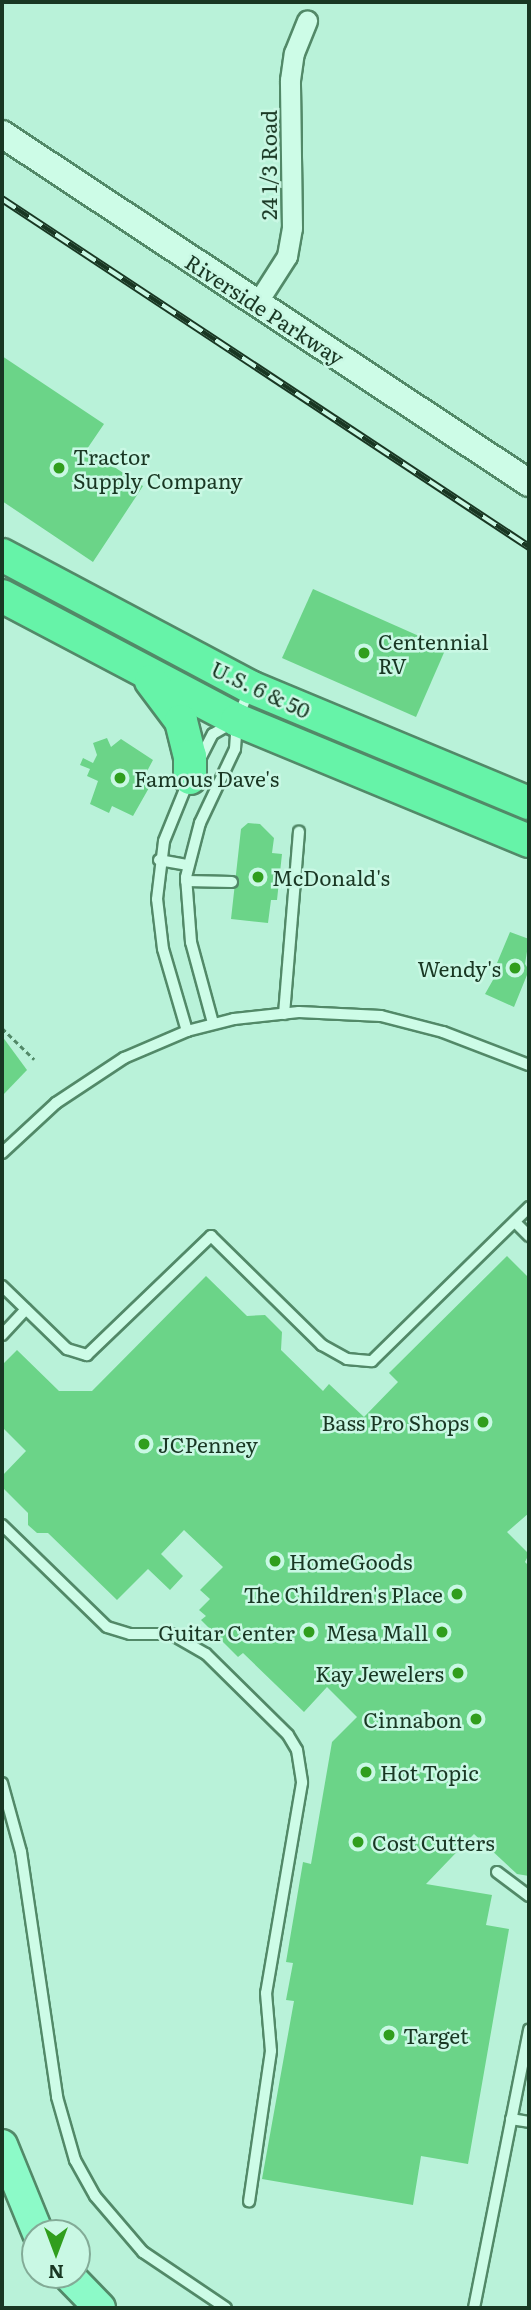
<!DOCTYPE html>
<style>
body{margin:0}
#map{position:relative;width:531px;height:2310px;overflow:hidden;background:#b9f2d9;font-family:Literata,serif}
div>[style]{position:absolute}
.building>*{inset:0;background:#6bd488}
.path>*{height:2.5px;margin-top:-1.25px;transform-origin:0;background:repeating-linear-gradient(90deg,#528968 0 5px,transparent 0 8.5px)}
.roads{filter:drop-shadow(2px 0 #528968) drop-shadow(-2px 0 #528968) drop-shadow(0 2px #528968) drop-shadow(0 -2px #528968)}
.service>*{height:10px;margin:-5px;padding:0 5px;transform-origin:5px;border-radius:5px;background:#cdfce7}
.minor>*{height:19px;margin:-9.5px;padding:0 9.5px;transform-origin:9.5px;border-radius:9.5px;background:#cdfce7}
.secondary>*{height:26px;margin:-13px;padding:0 13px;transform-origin:13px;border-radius:13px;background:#cdfce7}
.primary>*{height:30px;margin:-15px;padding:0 15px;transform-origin:15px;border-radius:15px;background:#8cfac8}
.trunk>*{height:32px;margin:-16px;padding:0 16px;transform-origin:16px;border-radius:16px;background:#66f3a8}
.rail>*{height:8px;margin-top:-4px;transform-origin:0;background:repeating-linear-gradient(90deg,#c9f8e4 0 16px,#193723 0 32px);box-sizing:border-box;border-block:2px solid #193723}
.dots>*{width:19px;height:19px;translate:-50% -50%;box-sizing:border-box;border:4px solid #c9f8e4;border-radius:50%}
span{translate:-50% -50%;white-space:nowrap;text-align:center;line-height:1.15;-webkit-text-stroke:5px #c9f8e4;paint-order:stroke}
.street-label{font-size:21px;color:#193723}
.poi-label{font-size:21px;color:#193723}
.left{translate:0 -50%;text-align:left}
.right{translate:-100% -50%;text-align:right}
.frame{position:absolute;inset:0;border:4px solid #193723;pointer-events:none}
.north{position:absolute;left:21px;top:2219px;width:70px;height:70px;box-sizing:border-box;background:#c9f8e4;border:2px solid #83ab97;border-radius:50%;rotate:180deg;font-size:19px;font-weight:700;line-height:28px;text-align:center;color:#193723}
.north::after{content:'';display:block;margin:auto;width:24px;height:32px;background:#309e1d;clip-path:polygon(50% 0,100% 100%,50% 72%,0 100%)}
</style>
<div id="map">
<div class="building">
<div style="clip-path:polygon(2px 356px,104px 424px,87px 449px,143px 486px,93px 562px,2px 501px)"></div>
<div style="clip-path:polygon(313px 589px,446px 648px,416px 717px,282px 658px)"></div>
<div style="clip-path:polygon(107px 738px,111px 747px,121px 739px,153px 760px,145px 775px,154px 779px,133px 816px,112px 806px,109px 813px,90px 804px,98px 781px,87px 776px,90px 769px,80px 765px,83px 758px,93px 763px,97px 755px,93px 743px)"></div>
<div style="clip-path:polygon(248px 823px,260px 824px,274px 838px,272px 853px,282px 854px,277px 900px,271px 900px,268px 923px,231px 919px,241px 829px)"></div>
<div style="clip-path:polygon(510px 932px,529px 939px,525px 964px,529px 970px,514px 1007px,485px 994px,502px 964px,497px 963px)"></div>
<div style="clip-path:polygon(2px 1036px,27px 1070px,2px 1096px)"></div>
<div style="clip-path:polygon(507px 1256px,529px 1278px,529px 1513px,507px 1532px,529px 1554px,525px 1562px,529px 1566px,529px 1876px,517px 1874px,474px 1834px,426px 1884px,492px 1895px,486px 1925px,509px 1929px,468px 2164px,421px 2156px,413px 2205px,262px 2179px,294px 2001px,286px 2000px,293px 1963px,286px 1962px,303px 1862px,311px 1864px,332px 1742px,357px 1717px,327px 1687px,304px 1712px,243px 1653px,238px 1657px,201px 1620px,206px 1616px,199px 1610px,210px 1599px,200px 1590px,223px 1567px,184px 1530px,161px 1554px,183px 1576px,170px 1590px,148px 1569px,117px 1600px,48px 1533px,37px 1533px,28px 1525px,28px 1513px,2px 1487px,2px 1476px,26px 1451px,2px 1427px,2px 1365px,17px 1350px,59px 1391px,92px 1391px,206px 1276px,247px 1316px,265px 1315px,282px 1332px,281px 1350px,323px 1391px,329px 1384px,364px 1417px,398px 1382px,389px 1373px)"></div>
</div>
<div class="path">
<div style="left:2px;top:1028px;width:45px;rotate:44.1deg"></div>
</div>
<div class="roads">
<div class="service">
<div style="left:200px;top:759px;width:28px;rotate:-63deg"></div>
<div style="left:213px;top:734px;width:20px;rotate:-30deg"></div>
<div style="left:159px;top:860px;width:28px;rotate:10deg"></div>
<div style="left:186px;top:881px;width:46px;rotate:1.2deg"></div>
<div style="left:284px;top:1014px;width:183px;rotate:-85.3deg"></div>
<div style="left:213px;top:1023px;width:84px;rotate:-105.2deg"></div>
<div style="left:191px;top:942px;width:65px;rotate:-94.4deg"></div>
<div style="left:186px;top:877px;width:56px;rotate:-75.5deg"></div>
<div style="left:200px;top:823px;width:82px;rotate:-64.7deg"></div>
<div style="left:235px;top:749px;width:29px;rotate:-86deg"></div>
<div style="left:237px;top:720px;width:32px;rotate:-68deg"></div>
<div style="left:187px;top:1031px;width:85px;rotate:-106.3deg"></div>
<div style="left:163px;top:949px;width:50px;rotate:-96.8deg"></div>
<div style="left:157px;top:899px;width:58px;rotate:-83.1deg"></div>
<div style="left:164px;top:841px;width:64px;rotate:-67.9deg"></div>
<div style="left:2px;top:1153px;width:74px;rotate:-42.8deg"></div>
<div style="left:56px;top:1103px;width:82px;rotate:-33.5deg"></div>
<div style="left:124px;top:1058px;width:69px;rotate:-23.2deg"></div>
<div style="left:187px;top:1031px;width:49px;rotate:-14.3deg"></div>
<div style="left:234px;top:1019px;width:65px;rotate:-6.1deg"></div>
<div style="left:299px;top:1012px;width:82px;rotate:2.8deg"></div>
<div style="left:381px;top:1016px;width:64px;rotate:14.5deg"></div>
<div style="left:443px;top:1032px;width:92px;rotate:21deg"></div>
<div style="left:515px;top:1222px;width:20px;rotate:45deg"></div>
<div style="left:2px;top:1286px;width:91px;rotate:44.1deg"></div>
<div style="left:67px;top:1349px;width:21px;rotate:17deg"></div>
<div style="left:87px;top:1355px;width:172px;rotate:-43.8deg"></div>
<div style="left:211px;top:1236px;width:156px;rotate:44.5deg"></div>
<div style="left:322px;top:1345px;width:29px;rotate:29deg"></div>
<div style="left:347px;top:1359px;width:25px;rotate:5deg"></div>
<div style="left:372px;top:1361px;width:220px;rotate:-44.4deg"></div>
<div style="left:2px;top:1335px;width:35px;rotate:-47deg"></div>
<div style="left:2px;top:1525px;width:146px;rotate:44.2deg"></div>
<div style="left:107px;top:1627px;width:24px;rotate:17deg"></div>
<div style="left:130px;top:1634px;width:41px"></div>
<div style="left:171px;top:1634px;width:40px;rotate:29.7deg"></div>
<div style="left:206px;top:1654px;width:115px;rotate:44.6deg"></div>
<div style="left:288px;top:1735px;width:17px;rotate:59deg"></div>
<div style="left:297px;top:1750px;width:33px;rotate:81deg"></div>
<div style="left:302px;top:1783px;width:213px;rotate:99.7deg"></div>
<div style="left:266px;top:1993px;width:58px;rotate:85.1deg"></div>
<div style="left:271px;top:2051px;width:152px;rotate:98.3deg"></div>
<div style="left:2px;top:1783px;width:72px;rotate:74.6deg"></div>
<div style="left:21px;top:1852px;width:248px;rotate:81.6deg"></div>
<div style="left:57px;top:2097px;width:66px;rotate:74.1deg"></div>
<div style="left:75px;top:2160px;width:41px;rotate:60.9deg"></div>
<div style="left:95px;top:2196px;width:74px;rotate:49.4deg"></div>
<div style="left:143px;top:2252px;width:100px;rotate:34deg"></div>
<div style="left:497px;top:1872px;width:40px;rotate:37deg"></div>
<div style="left:511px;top:2119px;width:18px;rotate:9deg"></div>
<div style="left:474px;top:2308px;width:284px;rotate:-78.8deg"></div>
</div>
<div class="minor">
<div style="left:257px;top:303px;width:56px;rotate:-57.4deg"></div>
<div style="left:287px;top:256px;width:28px;rotate:-80deg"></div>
<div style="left:292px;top:228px;width:148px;rotate:-90.8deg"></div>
<div style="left:290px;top:80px;width:27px;rotate:-82deg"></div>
<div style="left:294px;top:53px;width:35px;rotate:-68deg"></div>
</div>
<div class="secondary">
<div style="left:2px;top:134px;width:632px;rotate:33.51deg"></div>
</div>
<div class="primary">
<div style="left:2px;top:2145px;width:95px;rotate:67.8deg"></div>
<div style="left:68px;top:2275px;width:46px;rotate:45.9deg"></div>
</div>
<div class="trunk">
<div style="left:2px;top:555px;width:281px;rotate:28deg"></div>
<div style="left:250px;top:687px;width:302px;rotate:22.6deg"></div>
<div style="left:2px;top:596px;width:266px;rotate:27.8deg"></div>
<div style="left:237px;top:720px;width:316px;rotate:22.5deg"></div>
<div style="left:151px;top:681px;width:50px;rotate:53.1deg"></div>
<div style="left:181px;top:721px;width:36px;rotate:76deg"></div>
<div style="left:190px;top:756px;width:22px;rotate:90deg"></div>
</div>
</div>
<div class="rail">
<div style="left:2px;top:199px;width:632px;rotate:33.44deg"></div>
</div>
<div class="dots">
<div style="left:59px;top:468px;background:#309e1d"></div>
<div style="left:364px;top:653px;background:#309e1d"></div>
<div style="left:120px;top:778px;background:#309e1d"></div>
<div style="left:258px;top:877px;background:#309e1d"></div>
<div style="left:515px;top:968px;background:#309e1d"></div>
<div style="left:483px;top:1422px;background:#309e1d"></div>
<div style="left:144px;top:1444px;background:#309e1d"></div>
<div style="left:275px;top:1561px;background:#309e1d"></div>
<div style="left:457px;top:1594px;background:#309e1d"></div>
<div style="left:309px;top:1632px;background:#309e1d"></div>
<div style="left:442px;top:1632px;background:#309e1d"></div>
<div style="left:458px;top:1673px;background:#309e1d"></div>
<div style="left:476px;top:1719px;background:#309e1d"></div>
<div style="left:366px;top:1772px;background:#309e1d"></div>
<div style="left:358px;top:1842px;background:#309e1d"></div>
<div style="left:389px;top:2035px;background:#309e1d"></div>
</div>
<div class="street-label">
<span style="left:268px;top:165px;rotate:-90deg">24 1/3 Road</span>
<span style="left:265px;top:309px;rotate:33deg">Riverside Parkway</span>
<span style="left:261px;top:689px;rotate:25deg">U.S. 6 &amp; 50</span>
</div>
<div class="poi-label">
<span class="left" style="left:73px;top:468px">Tractor<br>Supply Company</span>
<span class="left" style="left:378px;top:653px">Centennial<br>RV</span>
<span class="left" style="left:134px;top:778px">Famous Dave's</span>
<span class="left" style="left:272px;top:877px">McDonald's</span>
<span class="right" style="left:501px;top:968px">Wendy's</span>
<span class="right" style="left:469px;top:1422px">Bass Pro Shops</span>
<span class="left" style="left:158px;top:1444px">JCPenney</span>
<span class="left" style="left:289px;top:1561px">HomeGoods</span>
<span class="right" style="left:443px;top:1594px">The Children's Place</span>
<span class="right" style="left:295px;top:1632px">Guitar Center</span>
<span class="right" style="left:428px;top:1632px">Mesa Mall</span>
<span class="right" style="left:444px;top:1673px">Kay Jewelers</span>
<span class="right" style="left:462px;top:1719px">Cinnabon</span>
<span class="left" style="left:380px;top:1772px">Hot Topic</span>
<span class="left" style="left:372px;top:1842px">Cost Cutters</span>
<span class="left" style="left:403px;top:2035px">Target</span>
</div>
<div class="frame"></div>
<div class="north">N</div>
</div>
